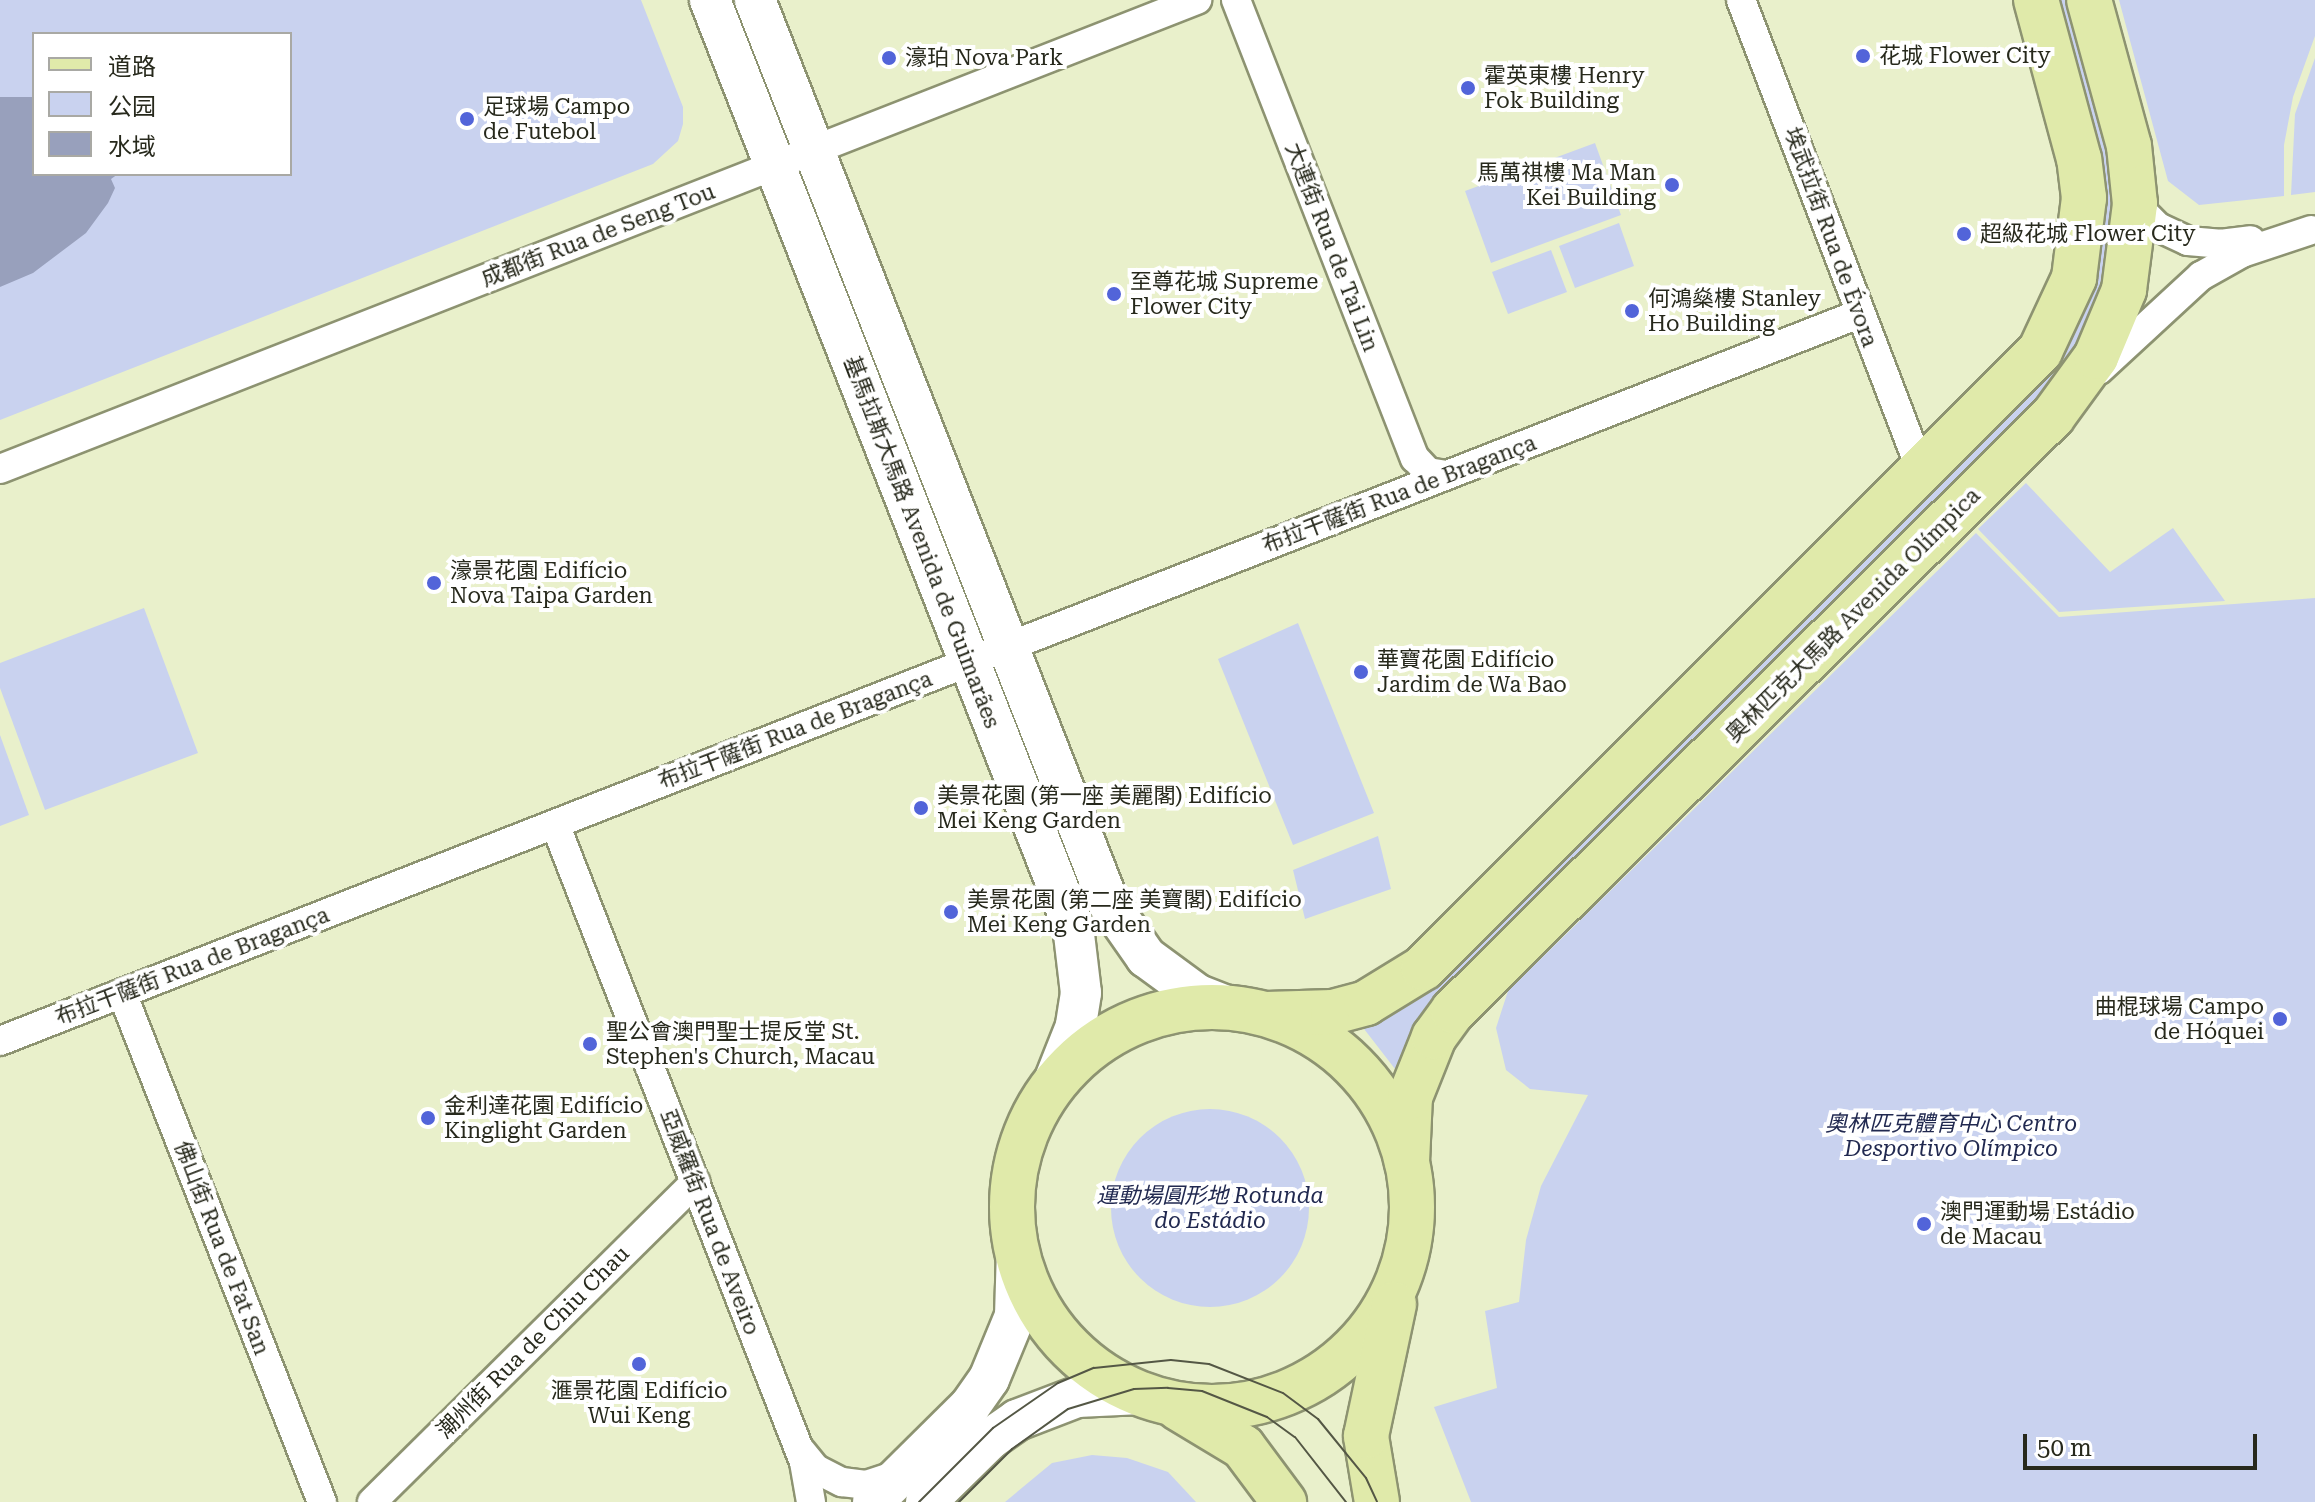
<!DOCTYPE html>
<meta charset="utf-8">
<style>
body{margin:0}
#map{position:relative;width:2315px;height:1502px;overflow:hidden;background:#e9f0cb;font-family:"Roboto Serif","Noto Sans SC",serif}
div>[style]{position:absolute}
.green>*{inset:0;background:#c9d2ef}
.round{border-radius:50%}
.water>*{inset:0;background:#98a0bc}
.roads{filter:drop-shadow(2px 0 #8d9371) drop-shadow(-2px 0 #8d9371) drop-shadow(0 2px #8d9371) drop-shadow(0 -2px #8d9371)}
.minor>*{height:28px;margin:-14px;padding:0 14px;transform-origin:14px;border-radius:14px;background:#fff}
.secondary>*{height:40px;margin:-20px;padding:0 20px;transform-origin:20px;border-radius:20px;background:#fff}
.primary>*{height:44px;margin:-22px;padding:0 22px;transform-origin:22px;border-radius:22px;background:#e0eaaa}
.primary>.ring{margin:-22px;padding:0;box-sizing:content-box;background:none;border:44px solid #e0eaaa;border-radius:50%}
.tram>*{height:2px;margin:-1px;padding:0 1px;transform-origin:1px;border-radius:1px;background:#545745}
.dots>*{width:22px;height:22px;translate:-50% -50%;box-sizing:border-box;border:4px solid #fff;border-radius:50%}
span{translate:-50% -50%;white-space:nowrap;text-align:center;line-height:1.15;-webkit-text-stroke:8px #fff;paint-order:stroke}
.poi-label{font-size:22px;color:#27291c}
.left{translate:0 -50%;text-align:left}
.right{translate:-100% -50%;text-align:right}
.street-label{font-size:22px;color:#27291c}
.park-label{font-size:22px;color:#212950;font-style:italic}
.legend{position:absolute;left:32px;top:32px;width:260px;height:144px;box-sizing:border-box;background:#fff;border:2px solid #a9a9a4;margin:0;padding:10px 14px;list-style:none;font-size:24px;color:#27291c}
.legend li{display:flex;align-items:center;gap:16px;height:40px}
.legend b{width:40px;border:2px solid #a9a9a4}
.scale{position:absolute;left:2023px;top:1434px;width:234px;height:36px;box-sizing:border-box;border:4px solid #27291c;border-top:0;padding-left:10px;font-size:24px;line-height:28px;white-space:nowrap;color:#27291c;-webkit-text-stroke:6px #fff;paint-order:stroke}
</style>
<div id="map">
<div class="green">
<div style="clip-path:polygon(evenodd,0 0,641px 0,683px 107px,683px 124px,678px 141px,653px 164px,0 420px,0 0,34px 34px,290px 34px,290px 174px,34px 174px,34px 34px)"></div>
<div style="clip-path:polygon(2056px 0,2073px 0,2120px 188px,2101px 305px,2067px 371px,1402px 1078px,1361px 1025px,2070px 330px)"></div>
<div style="clip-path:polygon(2119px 0,2315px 0,2315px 36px,2293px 97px,2284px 145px,2284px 196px,2199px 205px,2168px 181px)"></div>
<div style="clip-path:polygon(2315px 58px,2315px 192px,2291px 195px,2295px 114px)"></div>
<div style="clip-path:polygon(1595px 143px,1621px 215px,1491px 263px,1465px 191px)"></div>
<div style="clip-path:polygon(1619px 223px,1634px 266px,1575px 288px,1559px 246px)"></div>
<div style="clip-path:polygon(1551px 250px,1567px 292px,1508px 314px,1492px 272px)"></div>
<div style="clip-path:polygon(2026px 483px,2110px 572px,2173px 528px,2225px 601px,2059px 612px,1978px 529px)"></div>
<div style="clip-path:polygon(1976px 533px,2059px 617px,2315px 598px,2315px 1502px,1471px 1502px,1434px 1407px,1497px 1388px,1485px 1311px,1519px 1302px,1526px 1240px,1541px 1186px,1588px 1095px,1530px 1089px,1506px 1070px,1496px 1028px,1508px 991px)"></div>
<div style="clip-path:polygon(144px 608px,198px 753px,45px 810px,0 688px,0 663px)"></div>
<div style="clip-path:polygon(1298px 623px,1374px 813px,1293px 845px,1218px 659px)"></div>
<div style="clip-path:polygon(0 735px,29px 815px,0 826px)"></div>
<div style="clip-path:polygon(1378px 836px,1391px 889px,1305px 919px,1293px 870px)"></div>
<div class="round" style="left:1111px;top:1109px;width:198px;height:198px"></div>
<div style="clip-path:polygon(1092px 1455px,1127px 1458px,1168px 1472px,1196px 1502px,1005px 1502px,1052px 1463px)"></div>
</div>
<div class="water">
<div style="clip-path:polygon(0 97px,34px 97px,34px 174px,118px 174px,111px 179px,115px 188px,108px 203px,86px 233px,33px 273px,0 287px)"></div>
</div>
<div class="roads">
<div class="minor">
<div style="left:1236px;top:0;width:492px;rotate:68.7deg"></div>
<div style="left:1415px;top:458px;width:19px;rotate:47deg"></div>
<div style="left:1428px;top:472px;width:19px;rotate:9deg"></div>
<div style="left:1741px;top:0;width:506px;rotate:69.06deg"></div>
<div style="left:2135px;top:204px;width:33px;rotate:45deg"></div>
<div style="left:2158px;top:227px;width:33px;rotate:25deg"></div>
<div style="left:2188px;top:241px;width:32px;rotate:5deg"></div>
<div style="left:2220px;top:244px;width:31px;rotate:-7deg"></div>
<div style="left:2099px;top:370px;width:139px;rotate:-42.7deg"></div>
<div style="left:2201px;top:276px;width:47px;rotate:-29.3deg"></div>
<div style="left:2242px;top:253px;width:73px;rotate:-18.4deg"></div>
<div style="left:0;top:469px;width:1286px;rotate:-21.4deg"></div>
<div style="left:555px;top:824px;width:685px;rotate:68.68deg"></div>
<div style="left:804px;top:1462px;width:41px;rotate:80.1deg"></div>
<div style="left:122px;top:993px;width:547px;rotate:68.55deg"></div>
<div style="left:0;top:1041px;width:1996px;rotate:-21.36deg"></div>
<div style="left:802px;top:1452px;width:22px;rotate:51deg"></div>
<div style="left:816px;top:1469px;width:29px;rotate:27deg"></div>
<div style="left:842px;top:1482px;width:24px;rotate:7deg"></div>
<div style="left:866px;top:1485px;width:35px;rotate:-18deg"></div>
<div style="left:372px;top:1502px;width:455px;rotate:-44.7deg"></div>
</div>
<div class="secondary">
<div style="left:710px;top:0;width:995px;rotate:68.59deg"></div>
<div style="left:1073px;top:926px;width:67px;rotate:83.2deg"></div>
<div style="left:1081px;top:993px;width:33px;rotate:99deg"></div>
<div style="left:1076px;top:1026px;width:68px;rotate:111.6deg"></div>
<div style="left:755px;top:0;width:971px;rotate:68.62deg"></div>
<div style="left:1109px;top:904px;width:65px;rotate:55.1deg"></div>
<div style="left:1146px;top:957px;width:64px;rotate:36.2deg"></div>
<div style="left:1198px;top:995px;width:33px;rotate:21deg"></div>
<div style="left:873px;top:1502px;width:136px;rotate:-44.7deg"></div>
<div style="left:970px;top:1406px;width:33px;rotate:-55deg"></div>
<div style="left:989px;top:1379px;width:68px;rotate:-67.6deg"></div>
<div style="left:1015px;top:1316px;width:68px;rotate:-88.3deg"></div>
<div style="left:926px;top:1502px;width:90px;rotate:-44.5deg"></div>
<div style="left:990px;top:1439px;width:33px;rotate:-35deg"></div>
<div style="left:1017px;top:1420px;width:64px;rotate:-21deg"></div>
<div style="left:1077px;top:1397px;width:64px;rotate:-2.7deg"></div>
</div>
<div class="primary">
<div class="ring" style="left:1012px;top:1007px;width:356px;height:356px"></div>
<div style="left:1266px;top:1014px;width:67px;rotate:-1.7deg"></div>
<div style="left:1333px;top:1012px;width:34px;rotate:-15deg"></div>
<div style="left:1366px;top:1003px;width:67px;rotate:-31.6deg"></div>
<div style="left:1423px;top:968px;width:873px;rotate:-45deg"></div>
<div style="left:2040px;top:351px;width:81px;rotate:-65deg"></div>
<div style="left:2074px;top:278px;width:81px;rotate:-82.9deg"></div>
<div style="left:2084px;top:198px;width:39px;rotate:-97deg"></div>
<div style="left:2079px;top:159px;width:165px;rotate:-105.1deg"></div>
<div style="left:1407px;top:1162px;width:65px;rotate:-87.4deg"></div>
<div style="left:1410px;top:1097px;width:65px;rotate:-68.2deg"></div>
<div style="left:1434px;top:1037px;width:32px;rotate:-54deg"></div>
<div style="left:1453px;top:1011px;width:845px;rotate:-44.76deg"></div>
<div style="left:2053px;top:416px;width:73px;rotate:-53.9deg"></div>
<div style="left:2096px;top:357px;width:73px;rotate:-67.3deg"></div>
<div style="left:2124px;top:290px;width:87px;rotate:-82.7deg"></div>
<div style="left:2135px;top:204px;width:58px;rotate:-95.9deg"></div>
<div style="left:2129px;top:146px;width:151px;rotate:-105.3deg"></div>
<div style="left:1178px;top:1408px;width:76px;rotate:31deg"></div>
<div style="left:1243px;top:1447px;width:69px;rotate:53.3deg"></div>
<div style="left:1377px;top:1502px;width:67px;rotate:-99.5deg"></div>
<div style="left:1366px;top:1436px;width:135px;rotate:-78deg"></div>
</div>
</div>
<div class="tram">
<div style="left:919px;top:1502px;width:105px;rotate:-45deg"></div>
<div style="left:993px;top:1428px;width:79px;rotate:-34.7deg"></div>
<div style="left:1058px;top:1383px;width:39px;rotate:-23deg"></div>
<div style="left:1094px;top:1368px;width:77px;rotate:-5.9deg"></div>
<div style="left:1171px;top:1360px;width:38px;rotate:6deg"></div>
<div style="left:1209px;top:1364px;width:79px;rotate:21.4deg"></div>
<div style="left:1283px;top:1393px;width:44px;rotate:36.6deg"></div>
<div style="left:1318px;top:1419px;width:76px;rotate:50.9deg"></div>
<div style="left:1366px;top:1478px;width:26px;rotate:65deg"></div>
<div style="left:959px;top:1502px;width:75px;rotate:-45deg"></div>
<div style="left:1012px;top:1449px;width:69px;rotate:-35.5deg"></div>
<div style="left:1068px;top:1409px;width:69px;rotate:-16.9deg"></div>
<div style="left:1134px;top:1389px;width:34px;rotate:-2deg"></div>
<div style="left:1168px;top:1388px;width:34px;rotate:5deg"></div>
<div style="left:1202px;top:1391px;width:70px;rotate:21.8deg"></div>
<div style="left:1267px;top:1417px;width:34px;rotate:36deg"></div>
<div style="left:1295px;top:1437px;width:83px;rotate:51.9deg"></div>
</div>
<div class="dots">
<div style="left:1863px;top:56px;background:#5264d9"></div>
<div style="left:889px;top:58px;background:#5264d9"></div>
<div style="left:1468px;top:88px;background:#5264d9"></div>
<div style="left:467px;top:119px;background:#5264d9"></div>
<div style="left:1672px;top:185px;background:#5264d9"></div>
<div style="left:1964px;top:234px;background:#5264d9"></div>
<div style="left:1114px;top:294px;background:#5264d9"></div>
<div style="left:1632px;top:311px;background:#5264d9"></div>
<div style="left:434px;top:583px;background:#5264d9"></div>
<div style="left:1361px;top:672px;background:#5264d9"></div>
<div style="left:921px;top:808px;background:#5264d9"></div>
<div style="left:951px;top:912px;background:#5264d9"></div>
<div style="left:2280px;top:1019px;background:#5264d9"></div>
<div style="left:590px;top:1044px;background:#5264d9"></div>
<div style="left:428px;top:1118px;background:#5264d9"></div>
<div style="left:1924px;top:1224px;background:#5264d9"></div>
<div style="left:639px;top:1364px;background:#5264d9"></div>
</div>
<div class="poi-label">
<span class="left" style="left:1879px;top:56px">花城 Flower City</span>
<span class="left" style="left:905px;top:58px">濠珀 Nova Park</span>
<span class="left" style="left:1484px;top:88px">霍英東樓 Henry<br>Fok Building</span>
<span class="left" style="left:483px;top:119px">足球場 Campo<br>de Futebol</span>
<span class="right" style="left:1656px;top:185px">馬萬祺樓 Ma Man<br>Kei Building</span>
<span class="left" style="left:1980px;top:234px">超級花城 Flower City</span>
<span class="left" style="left:1130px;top:294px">至尊花城 Supreme<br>Flower City</span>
<span class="left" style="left:1648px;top:311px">何鴻燊樓 Stanley<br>Ho Building</span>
<span class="left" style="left:450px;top:583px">濠景花園 Edifício<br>Nova Taipa Garden</span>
<span class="left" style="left:1377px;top:672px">華寶花園 Edifício<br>Jardim de Wa Bao</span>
<span class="left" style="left:937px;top:808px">美景花園 (第一座 美麗閣) Edifício<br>Mei Keng Garden</span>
<span class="left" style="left:967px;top:912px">美景花園 (第二座 美寶閣) Edifício<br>Mei Keng Garden</span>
<span class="right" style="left:2264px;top:1019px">曲棍球場 Campo<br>de Hóquei</span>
<span class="left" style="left:606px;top:1044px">聖公會澳門聖士提反堂 St.<br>Stephen's Church, Macau</span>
<span class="left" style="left:444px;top:1118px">金利達花園 Edifício<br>Kinglight Garden</span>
<span class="left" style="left:1940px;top:1224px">澳門運動場 Estádio<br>de Macau</span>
<span style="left:639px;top:1403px">滙景花園 Edifício<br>Wui Keng</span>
</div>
<div class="street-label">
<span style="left:598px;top:235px;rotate:-21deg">成都街 Rua de Seng Tou</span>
<span style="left:1831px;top:237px;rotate:70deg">埃武拉街 Rua de Évora</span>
<span style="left:1332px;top:247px;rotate:69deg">大連街 Rua de Tai Lin</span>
<span style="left:1399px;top:494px;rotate:-21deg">布拉干薩街 Rua de Bragança</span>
<span style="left:922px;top:542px;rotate:69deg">基馬拉斯大馬路 Avenida de Guimarães</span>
<span style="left:1853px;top:615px;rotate:-45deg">奧林匹克大馬路 Avenida Olímpica</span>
<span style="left:795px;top:730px;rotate:-21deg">布拉干薩街 Rua de Bragança</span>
<span style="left:192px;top:966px;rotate:-21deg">布拉干薩街 Rua de Bragança</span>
<span style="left:710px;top:1222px;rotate:69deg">亞威羅街 Rua de Aveiro</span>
<span style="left:222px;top:1248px;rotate:69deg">佛山街 Rua de Fat San</span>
<span style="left:533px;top:1342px;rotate:-45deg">潮州街 Rua de Chiu Chau</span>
</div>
<div class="park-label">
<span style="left:1951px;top:1136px">奧林匹克體育中心 Centro<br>Desportivo Olímpico</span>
<span style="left:1210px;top:1208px">運動場圓形地 Rotunda<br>do Estádio</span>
</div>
<ul class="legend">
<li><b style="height:10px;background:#e0eaaa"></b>道路</li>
<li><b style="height:22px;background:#c9d2ef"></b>公园</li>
<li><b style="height:22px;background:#98a0bc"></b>水域</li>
</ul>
<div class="scale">50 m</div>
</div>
